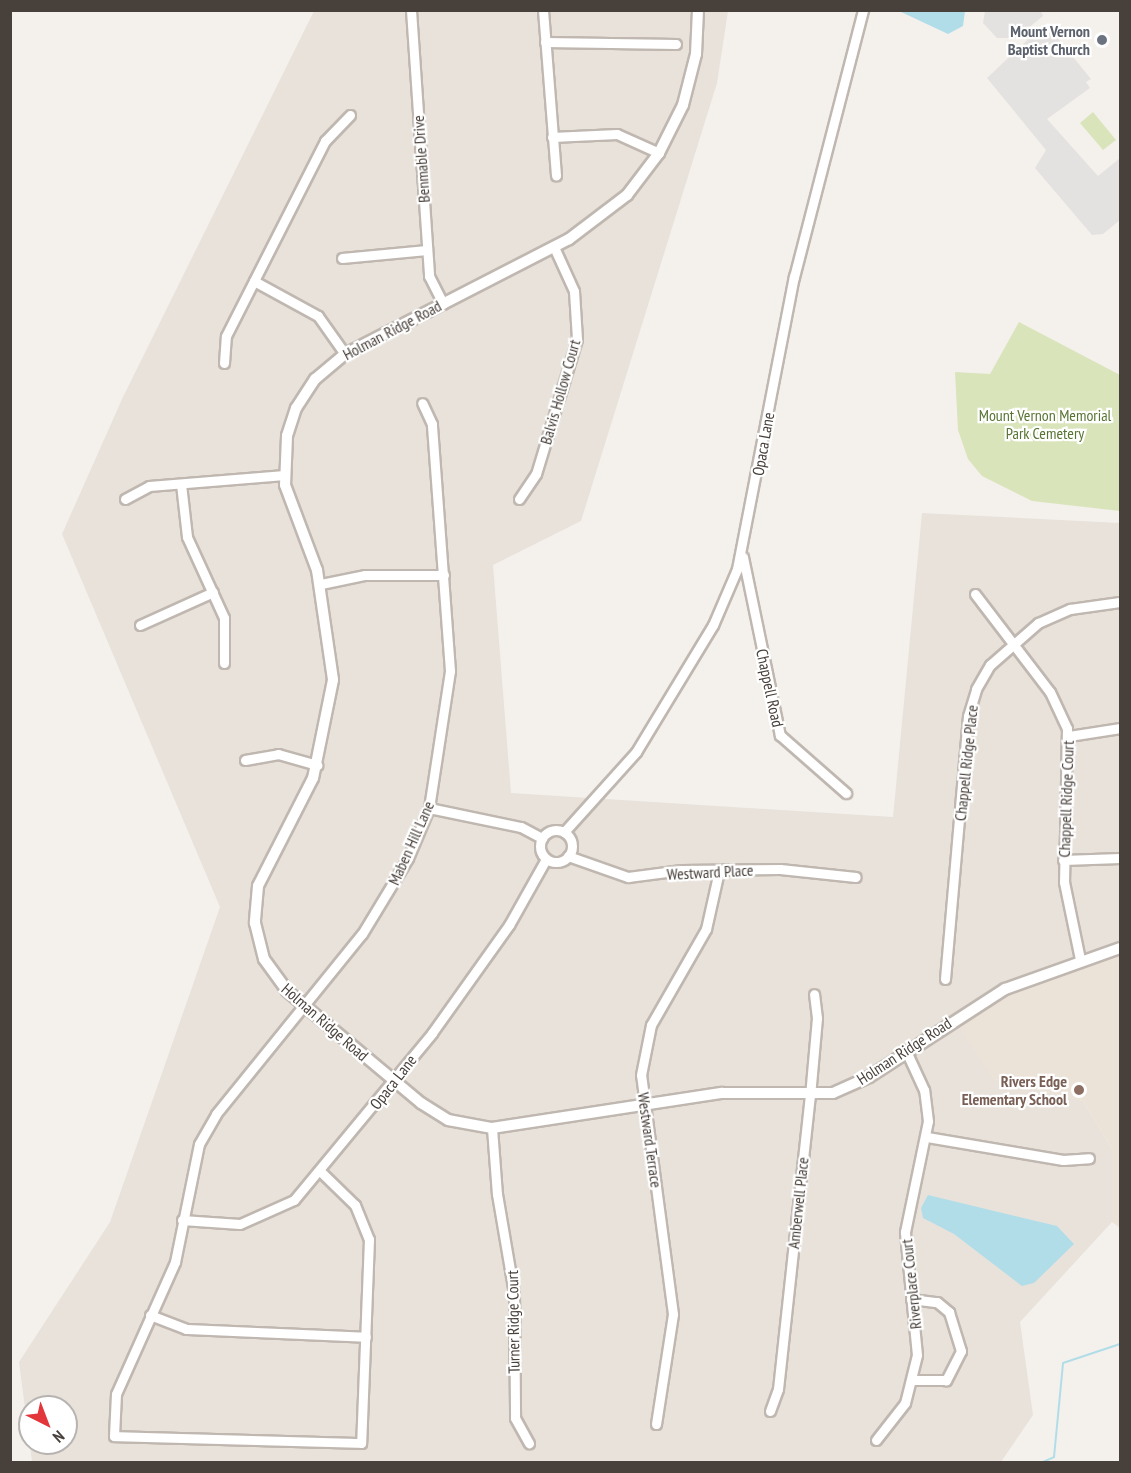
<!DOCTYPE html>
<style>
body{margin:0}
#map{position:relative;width:1131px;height:1473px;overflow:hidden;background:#f4f1ec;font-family:"PT Sans Narrow",sans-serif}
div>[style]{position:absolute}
.residential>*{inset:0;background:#e8e2db}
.education>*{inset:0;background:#ece3d8}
.green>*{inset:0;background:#d9e4ba}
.parking>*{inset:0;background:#e4e2e0}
.water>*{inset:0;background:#b1dde9}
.stream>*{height:2px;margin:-1px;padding:0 1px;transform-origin:1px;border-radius:1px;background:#b1dde9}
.roads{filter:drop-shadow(2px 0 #bfb7b0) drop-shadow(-2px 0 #bfb7b0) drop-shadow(0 2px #bfb7b0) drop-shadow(0 -2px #bfb7b0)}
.minor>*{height:9px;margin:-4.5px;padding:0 4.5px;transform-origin:4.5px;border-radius:4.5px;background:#fff}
.minor>.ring{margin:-4.5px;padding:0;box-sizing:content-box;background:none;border:9px solid #fff;border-radius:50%}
.tertiary>*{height:10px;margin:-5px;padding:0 5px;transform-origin:5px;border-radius:5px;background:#fff}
.dots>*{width:16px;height:16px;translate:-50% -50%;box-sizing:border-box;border:3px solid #fff;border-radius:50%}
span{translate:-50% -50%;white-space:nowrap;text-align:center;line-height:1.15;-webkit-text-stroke:4.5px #fff;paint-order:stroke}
.worship-label{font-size:16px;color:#5b616d;font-weight:700}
.right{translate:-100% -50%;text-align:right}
.street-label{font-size:16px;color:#48403b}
.park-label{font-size:16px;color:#587433}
.education-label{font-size:16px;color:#785e54;font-weight:700}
.frame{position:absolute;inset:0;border:12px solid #48403b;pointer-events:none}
.north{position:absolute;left:18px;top:1395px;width:60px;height:60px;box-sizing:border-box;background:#fff;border:2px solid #b6b3b1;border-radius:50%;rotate:138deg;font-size:16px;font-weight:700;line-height:24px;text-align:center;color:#48403b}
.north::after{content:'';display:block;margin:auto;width:21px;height:27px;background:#e2363b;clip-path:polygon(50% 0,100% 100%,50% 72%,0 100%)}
</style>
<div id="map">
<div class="residential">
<div style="clip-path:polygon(evenodd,314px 11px,728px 11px,717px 83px,581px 521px,493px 565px,511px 793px,893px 817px,922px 513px,1120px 523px,1120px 948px,993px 1079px,1083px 1101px,1112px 1149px,1112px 1222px,1020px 1322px,1033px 1415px,1001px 1462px,32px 1462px,19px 1362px,110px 1222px,220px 907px,62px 534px,123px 397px,314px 11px,30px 1407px,66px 1407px,66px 1443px,30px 1443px,30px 1407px)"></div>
</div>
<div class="education">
<div style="clip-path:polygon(1120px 948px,1120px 1228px,1112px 1222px,1112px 1149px,1083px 1101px,993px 1079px,954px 1020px,983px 1002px)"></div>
</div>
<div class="green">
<div style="clip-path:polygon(1093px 112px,1116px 140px,1103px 150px,1080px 123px)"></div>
<div style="clip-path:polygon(1019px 322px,1120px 375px,1120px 511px,1032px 501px,982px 476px,968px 459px,958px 430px,955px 372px,990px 374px)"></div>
</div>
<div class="parking">
<div style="clip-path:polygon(985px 11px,1041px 11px,1043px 16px,1016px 38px,997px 38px,983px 23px)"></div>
<div style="clip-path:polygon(1038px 30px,1042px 36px,1051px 30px,1091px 79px,1086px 82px,1090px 88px,1047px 119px,1098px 176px,1120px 158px,1120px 220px,1103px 234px,1092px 235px,1035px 168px,1046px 150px,987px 78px)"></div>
</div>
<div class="water">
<div style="clip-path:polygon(899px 11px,965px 11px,963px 26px,948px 34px)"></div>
<div style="clip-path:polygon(928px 1195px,1057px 1226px,1074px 1244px,1034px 1283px,1022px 1286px,954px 1234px,923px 1218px,921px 1208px)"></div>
</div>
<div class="stream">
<div style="left:1043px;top:1462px;width:12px;rotate:-24deg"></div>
<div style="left:1054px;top:1457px;width:94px;rotate:-84.5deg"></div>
<div style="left:1063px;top:1363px;width:60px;rotate:-18.4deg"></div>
</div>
<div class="roads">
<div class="minor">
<div style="left:411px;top:10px;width:267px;rotate:86.1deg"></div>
<div style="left:429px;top:276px;width:31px;rotate:63deg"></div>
<div style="left:543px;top:10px;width:166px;rotate:85.5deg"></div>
<div style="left:545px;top:42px;width:131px;rotate:0.9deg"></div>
<div style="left:552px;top:137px;width:65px;rotate:-2.6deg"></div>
<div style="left:617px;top:134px;width:46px;rotate:24.3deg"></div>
<div style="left:342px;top:258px;width:85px;rotate:-5.4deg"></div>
<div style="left:254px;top:281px;width:73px;rotate:28.7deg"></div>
<div style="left:318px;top:316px;width:47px;rotate:54.6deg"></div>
<div style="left:224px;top:363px;width:27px;rotate:-86deg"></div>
<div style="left:226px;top:336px;width:219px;rotate:-63.1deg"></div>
<div style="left:325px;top:141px;width:36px;rotate:-46deg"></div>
<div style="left:181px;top:484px;width:53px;rotate:83.5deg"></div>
<div style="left:187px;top:537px;width:89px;rotate:65.4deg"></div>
<div style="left:224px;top:618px;width:45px;rotate:90deg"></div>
<div style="left:125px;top:499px;width:27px;rotate:-28deg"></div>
<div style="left:149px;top:486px;width:136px;rotate:-4.6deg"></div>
<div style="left:519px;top:499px;width:30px;rotate:-56deg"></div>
<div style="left:536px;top:474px;width:141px;rotate:-73.1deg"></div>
<div style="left:577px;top:339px;width:48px;rotate:-93.6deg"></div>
<div style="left:574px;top:291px;width:48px;rotate:-114.4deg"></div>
<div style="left:743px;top:557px;width:182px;rotate:78.3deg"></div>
<div style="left:780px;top:735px;width:88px;rotate:41.3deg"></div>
<div style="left:321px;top:584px;width:45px;rotate:-11.6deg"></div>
<div style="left:365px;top:575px;width:79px"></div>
<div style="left:975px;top:594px;width:123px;rotate:52.6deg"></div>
<div style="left:1050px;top:692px;width:40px;rotate:65deg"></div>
<div style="left:1067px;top:728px;width:154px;rotate:91.1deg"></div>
<div style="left:1064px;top:882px;width:79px;rotate:78.3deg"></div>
<div style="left:140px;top:625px;width:80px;rotate:-24.3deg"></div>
<div style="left:1069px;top:736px;width:52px;rotate:-8.9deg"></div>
<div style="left:245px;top:760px;width:34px;rotate:-10deg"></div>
<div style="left:278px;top:754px;width:41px;rotate:15.8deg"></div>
<div style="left:429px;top:808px;width:94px;rotate:11.7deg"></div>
<div style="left:521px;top:827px;width:24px;rotate:28deg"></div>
<div class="ring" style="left:540px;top:830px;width:23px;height:23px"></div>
<div style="left:564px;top:832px;width:108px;rotate:-48deg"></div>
<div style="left:636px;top:752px;width:149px;rotate:-58.8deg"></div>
<div style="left:713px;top:625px;width:61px;rotate:-66.8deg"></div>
<div style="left:737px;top:569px;width:298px;rotate:-79deg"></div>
<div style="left:794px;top:277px;width:276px;rotate:-75.5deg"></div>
<div style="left:568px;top:856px;width:64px;rotate:19.3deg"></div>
<div style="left:628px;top:877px;width:54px;rotate:-7.4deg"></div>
<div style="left:682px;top:870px;width:98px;rotate:-0.6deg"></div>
<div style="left:780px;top:869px;width:76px;rotate:6deg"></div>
<div style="left:1063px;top:860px;width:57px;rotate:-2deg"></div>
<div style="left:945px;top:979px;width:264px;rotate:-85deg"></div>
<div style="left:968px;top:716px;width:28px;rotate:-73deg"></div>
<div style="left:976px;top:689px;width:28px;rotate:-60deg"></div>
<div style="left:990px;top:665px;width:64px;rotate:-41.2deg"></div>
<div style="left:1038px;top:623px;width:35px;rotate:-24deg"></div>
<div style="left:1070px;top:609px;width:50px;rotate:-8deg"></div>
<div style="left:492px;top:1128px;width:66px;rotate:85.7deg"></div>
<div style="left:497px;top:1194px;width:100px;rotate:80.3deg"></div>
<div style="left:514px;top:1293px;width:125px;rotate:89.5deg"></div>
<div style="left:515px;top:1418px;width:29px;rotate:61deg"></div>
<div style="left:927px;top:1137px;width:138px;rotate:9.6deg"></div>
<div style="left:1063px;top:1160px;width:26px;rotate:-4deg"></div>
<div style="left:320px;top:1171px;width:49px;rotate:44.2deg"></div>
<div style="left:355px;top:1205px;width:37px;rotate:68deg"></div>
<div style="left:369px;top:1239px;width:204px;rotate:92.2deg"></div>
<div style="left:361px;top:1443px;width:247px;rotate:-178.4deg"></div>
<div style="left:114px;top:1436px;width:42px;rotate:-87.3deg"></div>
<div style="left:116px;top:1394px;width:145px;rotate:-65.9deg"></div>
<div style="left:175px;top:1262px;width:120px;rotate:-78.5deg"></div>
<div style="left:199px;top:1144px;width:34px;rotate:-60deg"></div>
<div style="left:216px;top:1114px;width:232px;rotate:-51deg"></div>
<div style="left:362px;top:934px;width:89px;rotate:-58.8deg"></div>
<div style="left:408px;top:858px;width:54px;rotate:-67.2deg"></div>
<div style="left:429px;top:808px;width:139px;rotate:-81.3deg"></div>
<div style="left:450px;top:671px;width:248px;rotate:-94.2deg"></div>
<div style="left:432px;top:424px;width:23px;rotate:-115deg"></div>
<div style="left:182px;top:1220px;width:58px;rotate:3.9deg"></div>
<div style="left:240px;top:1224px;width:59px;rotate:-24deg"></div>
<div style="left:294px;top:1200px;width:217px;rotate:-50.4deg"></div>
<div style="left:432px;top:1033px;width:133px;rotate:-54.5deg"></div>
<div style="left:509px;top:925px;width:76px;rotate:-60.7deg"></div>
<div style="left:911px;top:1299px;width:26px;rotate:7deg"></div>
<div style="left:937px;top:1302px;width:16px;rotate:40deg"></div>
<div style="left:949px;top:1312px;width:41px;rotate:72.9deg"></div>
<div style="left:961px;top:1351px;width:33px;rotate:117deg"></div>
<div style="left:946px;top:1380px;width:32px;rotate:180deg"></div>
<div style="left:150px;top:1315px;width:39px;rotate:21deg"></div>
<div style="left:186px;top:1329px;width:180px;rotate:2.5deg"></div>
<div style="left:770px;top:1411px;width:23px;rotate:-70deg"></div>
<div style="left:778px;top:1389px;width:295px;rotate:-83.8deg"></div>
<div style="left:810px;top:1096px;width:78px;rotate:-84.9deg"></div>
<div style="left:817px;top:1018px;width:24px;rotate:-97deg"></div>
<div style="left:656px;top:1424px;width:111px;rotate:-81.2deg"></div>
<div style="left:673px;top:1314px;width:241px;rotate:-97.6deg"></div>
<div style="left:641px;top:1075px;width:51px;rotate:-78.7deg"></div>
<div style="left:651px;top:1025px;width:111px;rotate:-60.2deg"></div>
<div style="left:706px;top:929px;width:59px;rotate:-77.4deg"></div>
<div style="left:876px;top:1440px;width:47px;rotate:-51.9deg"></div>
<div style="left:905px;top:1403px;width:49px;rotate:-76deg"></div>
<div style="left:917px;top:1355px;width:124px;rotate:-95.6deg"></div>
<div style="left:905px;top:1232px;width:113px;rotate:-78.3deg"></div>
<div style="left:928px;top:1121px;width:31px;rotate:-97deg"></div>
<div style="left:924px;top:1090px;width:43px;rotate:-114.8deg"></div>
</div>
<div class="tertiary">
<div style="left:698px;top:10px;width:44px;rotate:92.6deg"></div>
<div style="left:696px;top:54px;width:53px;rotate:104.3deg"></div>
<div style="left:683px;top:105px;width:54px;rotate:116.6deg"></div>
<div style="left:659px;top:153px;width:53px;rotate:127.3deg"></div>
<div style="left:627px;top:195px;width:73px;rotate:142.8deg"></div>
<div style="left:569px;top:239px;width:252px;rotate:152.8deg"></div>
<div style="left:345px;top:354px;width:39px;rotate:140deg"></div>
<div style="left:315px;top:379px;width:35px;rotate:123deg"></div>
<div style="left:296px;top:408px;width:29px;rotate:108deg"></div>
<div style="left:287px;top:436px;width:49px;rotate:92.3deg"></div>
<div style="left:285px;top:485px;width:91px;rotate:69.4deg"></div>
<div style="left:317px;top:570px;width:111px;rotate:81.7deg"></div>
<div style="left:333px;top:680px;width:100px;rotate:101.5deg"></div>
<div style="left:313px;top:778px;width:121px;rotate:117deg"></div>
<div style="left:258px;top:886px;width:37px;rotate:95deg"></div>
<div style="left:255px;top:923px;width:37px;rotate:76deg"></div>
<div style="left:264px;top:959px;width:39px;rotate:54deg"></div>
<div style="left:287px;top:991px;width:175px;rotate:39.9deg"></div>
<div style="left:421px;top:1103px;width:32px;rotate:32deg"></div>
<div style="left:448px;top:1120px;width:45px;rotate:10.3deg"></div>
<div style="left:492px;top:1128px;width:233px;rotate:-8.7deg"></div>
<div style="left:722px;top:1093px;width:111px"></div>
<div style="left:833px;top:1093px;width:39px;rotate:-24deg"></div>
<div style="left:869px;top:1077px;width:162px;rotate:-32.9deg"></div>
<div style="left:1005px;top:989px;width:122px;rotate:-19.6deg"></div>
</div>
</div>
<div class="dots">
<div style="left:1102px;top:40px;background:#6b7280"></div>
<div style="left:1079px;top:1090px;background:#8d6e63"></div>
</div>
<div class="worship-label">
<span class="right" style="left:1090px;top:40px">Mount Vernon<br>Baptist Church</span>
</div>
<div class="street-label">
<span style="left:421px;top:159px;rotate:-94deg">Benmable Drive</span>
<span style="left:392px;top:330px;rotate:-28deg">Holman Ridge Road</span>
<span style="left:560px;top:392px;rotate:-74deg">Balvis Hollow Court</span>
<span style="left:763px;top:444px;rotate:-80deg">Opaca Lane</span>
<span style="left:770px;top:688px;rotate:78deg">Chappell Road</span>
<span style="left:966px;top:763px;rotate:-84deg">Chappell Ridge Place</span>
<span style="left:1066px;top:799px;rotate:-88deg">Chappell Ridge Court</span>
<span style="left:411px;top:843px;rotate:-66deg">Maben Hill Lane</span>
<span style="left:710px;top:872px;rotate:-3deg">Westward Place</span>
<span style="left:325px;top:1022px;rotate:41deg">Holman Ridge Road</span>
<span style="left:904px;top:1051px;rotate:-33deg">Holman Ridge Road</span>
<span style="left:393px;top:1082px;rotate:-52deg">Opaca Lane</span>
<span style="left:650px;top:1140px;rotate:82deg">Westward Terrace</span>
<span style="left:798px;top:1203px;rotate:-84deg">Amberwell Place</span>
<span style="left:911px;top:1284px;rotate:-96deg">Riverplace Court</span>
<span style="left:513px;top:1322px;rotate:-91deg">Turner Ridge Court</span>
</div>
<div class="park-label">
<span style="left:1045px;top:424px">Mount Vernon Memorial<br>Park Cemetery</span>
</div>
<div class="education-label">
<span class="right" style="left:1067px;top:1090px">Rivers Edge<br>Elementary School</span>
</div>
<div class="frame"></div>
<div class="north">N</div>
</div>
